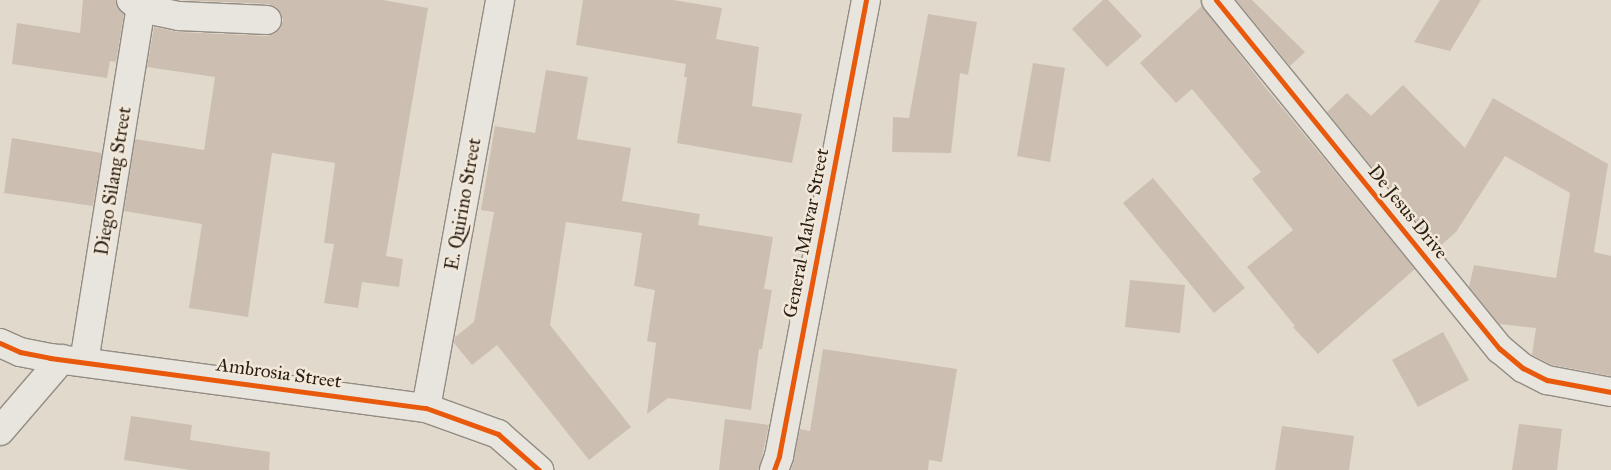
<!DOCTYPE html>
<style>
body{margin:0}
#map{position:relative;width:1611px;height:470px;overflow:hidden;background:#e1d9cc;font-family:"IM FELL Great Primer",serif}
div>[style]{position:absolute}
.building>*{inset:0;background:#cdbeb2}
.roads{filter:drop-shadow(1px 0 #928c83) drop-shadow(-1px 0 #928c83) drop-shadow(0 1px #928c83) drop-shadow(0 -1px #928c83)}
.minor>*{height:28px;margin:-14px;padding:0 14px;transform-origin:14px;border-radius:14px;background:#e8e4de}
.cycleway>*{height:5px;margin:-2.5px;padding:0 2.5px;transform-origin:2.5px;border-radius:2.5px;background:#e8590c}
span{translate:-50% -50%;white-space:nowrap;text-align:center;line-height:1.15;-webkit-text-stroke:5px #f1e8d9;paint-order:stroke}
.street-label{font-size:19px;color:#2b1e14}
</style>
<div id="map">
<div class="building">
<div style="clip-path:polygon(83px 0,116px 0,117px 6px,124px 14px,116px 62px,110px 61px,107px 78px,12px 64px,17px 23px,80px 33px)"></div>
<div style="clip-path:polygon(179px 0,383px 0,428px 8px,386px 256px,403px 259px,399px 287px,362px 282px,358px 308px,324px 303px,334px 244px,324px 243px,335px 163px,272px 153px,248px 317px,189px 308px,202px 224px,124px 211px,135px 139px,204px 150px,215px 77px,147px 67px,154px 27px,178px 32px,266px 36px,274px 34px,280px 29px,283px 20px,281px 13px,276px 7px,268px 4px)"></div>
<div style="clip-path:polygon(583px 0,673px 0,722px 8px,716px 39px,759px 47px,752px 106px,802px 114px,792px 163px,677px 143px,687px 77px,684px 77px,686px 64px,576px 45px)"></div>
<div style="clip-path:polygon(1103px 0,1108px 0,1142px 36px,1107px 67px,1072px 29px)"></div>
<div style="clip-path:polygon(1236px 0,1252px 0,1305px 52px,1290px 66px)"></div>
<div style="clip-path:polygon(1440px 0,1481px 0,1450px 51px,1414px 42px)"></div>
<div style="clip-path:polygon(1202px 6px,1265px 87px,1415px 269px,1318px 354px,1293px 327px,1295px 326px,1247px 267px,1293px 230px,1252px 179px,1261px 172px,1192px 89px,1176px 103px,1140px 63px)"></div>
<div style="clip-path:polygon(928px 14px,977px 22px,968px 75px,960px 73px,951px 153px,892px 152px,893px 117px,909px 118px)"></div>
<div style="clip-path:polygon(1033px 63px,1065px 68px,1050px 162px,1017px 156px)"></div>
<div style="clip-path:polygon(546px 70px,588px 77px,577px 139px,631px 148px,622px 201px,700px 214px,698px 225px,773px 237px,764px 289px,772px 290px,762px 349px,759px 349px,751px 410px,668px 398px,647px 414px,656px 343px,647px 341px,655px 290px,634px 286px,642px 233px,566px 222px,550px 325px,631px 427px,589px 460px,497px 345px,472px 365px,454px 343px,455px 337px,474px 322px,494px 212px,481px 210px,495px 126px,535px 133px)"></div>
<div style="clip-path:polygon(1403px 85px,1465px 148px,1493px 98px,1608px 164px,1594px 252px,1611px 256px,1611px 376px,1552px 365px,1532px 355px,1536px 328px,1499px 324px,1469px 287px,1474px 265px,1556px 278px,1570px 193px,1505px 156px,1456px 232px,1438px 248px,1327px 112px,1347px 93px,1371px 116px)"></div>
<div style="clip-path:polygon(12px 138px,102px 153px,93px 206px,4px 193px)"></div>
<div style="clip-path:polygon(1153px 178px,1245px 288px,1214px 313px,1123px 203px)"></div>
<div style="clip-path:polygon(1130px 280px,1185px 285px,1180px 333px,1125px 327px)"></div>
<div style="clip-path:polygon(1443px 332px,1469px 380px,1418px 407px,1392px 360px)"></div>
<div style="clip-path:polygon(823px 349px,957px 369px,942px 462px,929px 460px,928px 470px,791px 470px,800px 429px,810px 431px)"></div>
<div style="clip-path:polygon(131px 416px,192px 425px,190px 440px,270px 452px,269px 470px,190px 470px,124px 460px)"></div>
<div style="clip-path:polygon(725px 419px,769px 425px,759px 470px,719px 470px)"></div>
<div style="clip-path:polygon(1519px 424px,1562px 429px,1557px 470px,1512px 470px)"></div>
<div style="clip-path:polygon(1282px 426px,1354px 436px,1349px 470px,1275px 470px)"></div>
</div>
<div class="roads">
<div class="minor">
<div style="left:131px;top:0;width:13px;rotate:39deg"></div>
<div style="left:141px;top:8px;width:39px;rotate:12deg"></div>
<div style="left:179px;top:16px;width:88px;rotate:2.6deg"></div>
<div style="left:1216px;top:0;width:450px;rotate:50.9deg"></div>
<div style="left:1500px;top:349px;width:30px;rotate:40deg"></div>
<div style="left:1523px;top:368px;width:27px;rotate:27deg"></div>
<div style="left:1547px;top:380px;width:65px;rotate:10.6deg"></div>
<div style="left:0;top:343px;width:22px;rotate:24deg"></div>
<div style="left:20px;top:352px;width:31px;rotate:11deg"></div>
<div style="left:50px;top:358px;width:379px;rotate:7.6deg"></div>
<div style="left:426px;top:408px;width:77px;rotate:19.9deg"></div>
<div style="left:498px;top:434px;width:55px;rotate:41.3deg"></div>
<div style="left:84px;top:362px;width:367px;rotate:-80.9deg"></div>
<div style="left:426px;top:408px;width:415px;rotate:-79.7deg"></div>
<div style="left:0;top:431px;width:95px;rotate:-49.3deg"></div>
<div style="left:774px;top:470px;width:15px;rotate:-70deg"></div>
<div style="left:779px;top:456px;width:464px;rotate:-79.2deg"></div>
</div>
</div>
<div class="cycleway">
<div style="left:1216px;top:0;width:450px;rotate:50.9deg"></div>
<div style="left:1500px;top:349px;width:30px;rotate:40deg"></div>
<div style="left:1523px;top:368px;width:27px;rotate:27deg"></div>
<div style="left:1547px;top:380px;width:65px;rotate:10.6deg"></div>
<div style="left:0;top:343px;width:22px;rotate:24deg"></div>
<div style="left:20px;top:352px;width:31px;rotate:11deg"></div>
<div style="left:50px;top:358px;width:379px;rotate:7.6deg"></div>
<div style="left:426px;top:408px;width:77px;rotate:19.9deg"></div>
<div style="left:498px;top:434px;width:55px;rotate:41.3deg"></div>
<div style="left:774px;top:470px;width:15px;rotate:-70deg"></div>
<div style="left:779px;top:456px;width:464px;rotate:-79.2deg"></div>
</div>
<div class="street-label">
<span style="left:113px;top:181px;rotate:-81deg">Diego Silang Street</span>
<span style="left:463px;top:204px;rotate:-80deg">E. Quirino Street</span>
<span style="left:1408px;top:212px;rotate:51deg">De Jesus Drive</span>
<span style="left:806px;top:233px;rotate:-79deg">General Malvar Street</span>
<span style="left:279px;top:373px;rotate:8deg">Ambrosia Street</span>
</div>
</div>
